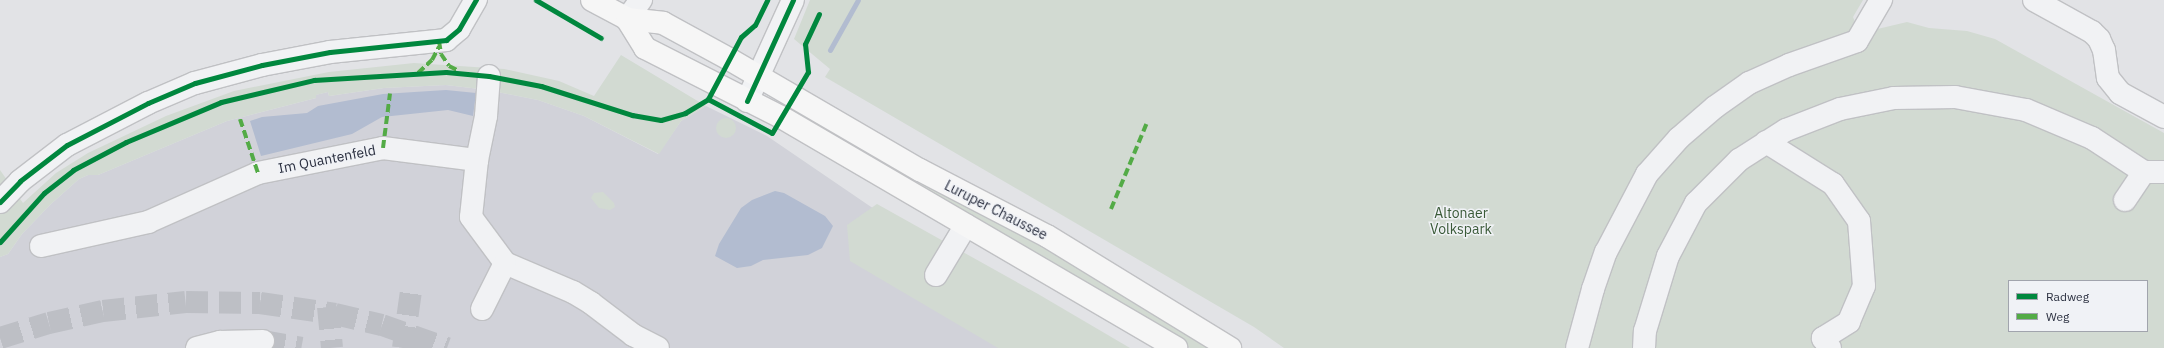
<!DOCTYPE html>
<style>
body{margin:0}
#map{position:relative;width:2164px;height:348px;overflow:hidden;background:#e2e3e6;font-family:"IBM Plex Sans",sans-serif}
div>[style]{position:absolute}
.built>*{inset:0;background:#d1d2d9}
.green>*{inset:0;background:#d2dad2}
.round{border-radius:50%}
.water>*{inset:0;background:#b2bcd0}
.stream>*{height:5px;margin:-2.5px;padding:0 2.5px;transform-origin:2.5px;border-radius:2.5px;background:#b2bcd0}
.minor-tunnel>*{height:22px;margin-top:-11px;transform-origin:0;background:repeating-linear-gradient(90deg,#bdbfc5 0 22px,transparent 0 33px)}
.roads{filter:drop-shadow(1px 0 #c0c1c4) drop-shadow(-1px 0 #c0c1c4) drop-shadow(0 1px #c0c1c4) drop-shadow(0 -1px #c0c1c4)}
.minor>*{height:22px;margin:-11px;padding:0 11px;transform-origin:11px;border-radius:11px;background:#f1f2f4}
.major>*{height:22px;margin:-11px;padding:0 11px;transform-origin:11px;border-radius:11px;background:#f6f6f6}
.quiet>*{height:4px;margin-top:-2px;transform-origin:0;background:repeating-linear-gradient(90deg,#53ab46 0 8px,transparent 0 12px)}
.cycleway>*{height:5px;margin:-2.5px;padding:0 2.5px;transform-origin:2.5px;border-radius:2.5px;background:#00873e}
span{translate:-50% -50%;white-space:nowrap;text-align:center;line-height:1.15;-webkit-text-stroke:3px #f0f2f6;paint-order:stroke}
.street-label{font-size:14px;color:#2a2f3f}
.park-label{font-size:14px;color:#3a5a38}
.legend{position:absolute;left:2008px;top:280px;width:140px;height:52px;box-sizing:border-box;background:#f0f2f6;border:1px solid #a1a4ad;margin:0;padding:5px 7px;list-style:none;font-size:12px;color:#2a2f3f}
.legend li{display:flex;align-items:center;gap:8px;height:20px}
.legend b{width:20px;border:1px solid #a1a4ad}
</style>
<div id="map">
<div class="built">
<div style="clip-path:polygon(446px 85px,488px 90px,538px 100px,584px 116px,658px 154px,681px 121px,706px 106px,767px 136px,946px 258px,1089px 348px,0 348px,0 257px,8px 254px,22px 234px,51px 204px,79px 179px,88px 175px,98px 175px,227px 121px,316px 98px,315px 95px,328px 92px,329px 96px,384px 88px)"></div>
</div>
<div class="green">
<div style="clip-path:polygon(evenodd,810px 0,1863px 0,1853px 17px,1857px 27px,1869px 31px,1907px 22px,1929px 28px,1967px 31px,1995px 39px,2164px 133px,2164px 348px,1284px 348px,1254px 327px,825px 77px,830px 69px,794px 39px,810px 0,2009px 281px,2147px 281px,2147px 331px,2009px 331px,2009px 281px)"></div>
<div style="clip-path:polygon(621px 55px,706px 106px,681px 121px,659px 154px,584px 116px,538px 100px,488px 90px,446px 85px,384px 88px,329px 96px,328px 92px,316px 95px,316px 98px,227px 121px,98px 175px,88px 175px,79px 179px,51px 204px,22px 234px,8px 254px,0 257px,0 170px,23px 203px,56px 173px,88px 153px,166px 116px,234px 91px,329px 72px,414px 63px,504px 69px,559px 81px,594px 96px)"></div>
<div style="clip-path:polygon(800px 110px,1032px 238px,1214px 348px,1190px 348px,796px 115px)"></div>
<div class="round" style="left:716px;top:118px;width:20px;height:20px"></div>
<div style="clip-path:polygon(603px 192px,614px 203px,615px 207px,610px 210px,599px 208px,591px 198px,594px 193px)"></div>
<div style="clip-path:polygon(877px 204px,1038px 294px,1130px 348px,998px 348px,850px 261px,847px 225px)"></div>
</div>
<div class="water">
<div style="clip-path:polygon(446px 90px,476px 93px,473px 116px,448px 110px,382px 117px,352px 134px,261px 156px,250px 121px,262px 117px,307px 113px,318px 106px,383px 94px)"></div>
<div style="clip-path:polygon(775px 191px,784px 193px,825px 216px,833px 226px,822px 248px,808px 255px,763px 260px,751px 266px,737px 268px,715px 256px,719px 244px,741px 208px,752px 200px)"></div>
</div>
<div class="stream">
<div style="left:830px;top:50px;width:57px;rotate:-60.8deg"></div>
</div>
<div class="minor-tunnel">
<div style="left:328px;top:307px;width:41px;rotate:84.4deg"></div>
<div style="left:0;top:338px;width:51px;rotate:-17deg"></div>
<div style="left:49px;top:323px;width:55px;rotate:-12.5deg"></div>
<div style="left:103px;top:311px;width:83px;rotate:-6.2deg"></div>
<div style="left:186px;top:302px;width:74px;rotate:0.8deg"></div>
<div style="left:260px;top:303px;width:76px;rotate:8.3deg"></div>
<div style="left:335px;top:314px;width:48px;rotate:13.2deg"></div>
<div style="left:382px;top:325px;width:69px;rotate:19.5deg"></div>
<div style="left:263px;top:341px;width:39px;rotate:10deg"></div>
<div style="left:403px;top:348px;width:58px;rotate:-82deg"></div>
</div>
<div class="roads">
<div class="minor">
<div style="left:2034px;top:0;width:66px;rotate:28.9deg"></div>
<div style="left:2092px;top:32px;width:10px;rotate:45deg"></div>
<div style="left:2099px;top:39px;width:12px;rotate:66deg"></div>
<div style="left:2104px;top:50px;width:28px;rotate:82deg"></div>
<div style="left:2108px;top:78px;width:19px;rotate:51deg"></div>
<div style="left:2120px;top:93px;width:50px;rotate:28.6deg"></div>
<div style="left:627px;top:19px;width:24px;rotate:-54deg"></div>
<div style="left:747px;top:101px;width:111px;rotate:-65.5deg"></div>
<div style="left:1766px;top:142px;width:79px;rotate:32.1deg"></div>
<div style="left:1833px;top:184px;width:45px;rotate:54.9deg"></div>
<div style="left:1859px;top:221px;width:65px;rotate:85.6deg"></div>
<div style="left:1864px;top:286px;width:39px;rotate:113deg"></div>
<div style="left:1849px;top:322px;width:31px;rotate:148deg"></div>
<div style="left:1823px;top:338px;width:12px;rotate:55deg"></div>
<div style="left:477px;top:160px;width:45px;rotate:-78.4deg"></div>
<div style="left:486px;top:116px;width:40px;rotate:-85.7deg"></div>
<div style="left:2125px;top:200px;width:34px;rotate:-56deg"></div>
<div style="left:0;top:202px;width:29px;rotate:-46deg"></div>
<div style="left:20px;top:181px;width:59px;rotate:-37.5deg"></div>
<div style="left:67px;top:145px;width:91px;rotate:-27.4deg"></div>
<div style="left:148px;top:103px;width:51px;rotate:-23.1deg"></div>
<div style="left:195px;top:83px;width:69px;rotate:-15deg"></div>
<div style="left:262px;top:65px;width:69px;rotate:-10.8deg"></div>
<div style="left:330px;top:52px;width:117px;rotate:-5.9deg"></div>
<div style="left:446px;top:40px;width:17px;rotate:-40deg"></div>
<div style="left:459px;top:29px;width:34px;rotate:-60deg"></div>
<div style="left:41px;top:246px;width:110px;rotate:-12.6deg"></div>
<div style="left:148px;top:222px;width:120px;rotate:-24deg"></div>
<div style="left:258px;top:173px;width:127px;rotate:-11.3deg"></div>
<div style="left:383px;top:148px;width:95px;rotate:7.3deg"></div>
<div style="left:477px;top:160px;width:57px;rotate:96deg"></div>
<div style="left:471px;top:217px;width:57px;rotate:53.5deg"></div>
<div style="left:505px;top:263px;width:74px;rotate:23.1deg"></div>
<div style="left:573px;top:292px;width:21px;rotate:31deg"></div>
<div style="left:591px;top:303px;width:53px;rotate:37.3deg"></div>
<div style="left:633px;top:335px;width:28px;rotate:27deg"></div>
<div style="left:936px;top:275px;width:58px;rotate:-59deg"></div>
<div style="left:482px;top:309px;width:51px;rotate:-63.4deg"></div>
<div style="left:197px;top:348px;width:24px;rotate:-15deg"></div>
<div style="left:220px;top:342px;width:43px;rotate:-1.3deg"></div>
<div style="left:1577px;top:348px;width:61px;rotate:-74.8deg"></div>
<div style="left:1593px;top:289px;width:39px;rotate:-71deg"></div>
<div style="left:1606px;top:252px;width:88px;rotate:-62.3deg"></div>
<div style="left:1647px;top:174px;width:48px;rotate:-48.4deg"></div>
<div style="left:1679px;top:138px;width:48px;rotate:-40.7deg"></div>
<div style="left:1715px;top:107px;width:42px;rotate:-35.2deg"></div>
<div style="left:1749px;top:83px;width:44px;rotate:-24.2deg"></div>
<div style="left:1789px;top:65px;width:72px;rotate:-19.4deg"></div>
<div style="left:1857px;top:41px;width:48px;rotate:-59.7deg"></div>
<div style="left:1644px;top:348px;width:17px;rotate:-87deg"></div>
<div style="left:1645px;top:331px;width:78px;rotate:-73deg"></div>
<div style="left:1668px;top:256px;width:60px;rotate:-62.2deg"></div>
<div style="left:1696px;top:203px;width:61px;rotate:-45deg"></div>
<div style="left:1739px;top:160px;width:56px;rotate:-32.6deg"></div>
<div style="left:1786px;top:130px;width:58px;rotate:-21.3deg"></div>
<div style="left:1840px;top:109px;width:55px;rotate:-11.5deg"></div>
<div style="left:1894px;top:98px;width:61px;rotate:-0.9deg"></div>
<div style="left:1955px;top:97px;width:72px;rotate:10.4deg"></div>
<div style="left:2026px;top:110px;width:72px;rotate:23deg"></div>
<div style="left:2092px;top:138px;width:62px;rotate:33.2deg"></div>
<div style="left:2144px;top:172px;width:20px"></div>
</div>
<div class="major">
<div style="left:592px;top:0;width:40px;rotate:28deg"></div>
<div style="left:627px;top:19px;width:36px;rotate:6deg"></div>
<div style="left:663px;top:23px;width:75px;rotate:28.6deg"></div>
<div style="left:729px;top:59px;width:221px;rotate:30.2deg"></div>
<div style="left:920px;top:170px;width:143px;rotate:27.5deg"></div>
<div style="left:1047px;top:236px;width:215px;rotate:31.5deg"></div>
<div style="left:627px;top:19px;width:34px;rotate:58deg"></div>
<div style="left:645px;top:48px;width:153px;rotate:26.9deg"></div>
<div style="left:781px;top:117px;width:458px;rotate:30.3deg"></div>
</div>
</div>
<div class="quiet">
<div style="left:439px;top:41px;width:13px;rotate:81deg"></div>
<div style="left:441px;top:54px;width:14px;rotate:56deg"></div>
<div style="left:449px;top:66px;width:9px;rotate:27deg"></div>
<div style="left:418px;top:73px;width:19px;rotate:-43deg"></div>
<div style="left:432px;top:60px;width:15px;rotate:-62deg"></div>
<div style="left:240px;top:119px;width:57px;rotate:71.6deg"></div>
<div style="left:383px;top:148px;width:55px;rotate:-82.7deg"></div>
<div style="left:1111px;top:209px;width:96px;rotate:-67.4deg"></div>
</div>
<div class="cycleway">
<div style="left:536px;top:0;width:75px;rotate:30.3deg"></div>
<div style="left:708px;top:99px;width:72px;rotate:28deg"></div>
<div style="left:772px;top:133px;width:71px;rotate:-59.5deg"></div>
<div style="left:808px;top:72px;width:28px;rotate:-96deg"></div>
<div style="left:805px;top:44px;width:33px;rotate:-65deg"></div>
<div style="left:747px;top:101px;width:111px;rotate:-65.5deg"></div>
<div style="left:0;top:202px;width:29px;rotate:-46deg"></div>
<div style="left:20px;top:181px;width:59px;rotate:-37.5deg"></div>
<div style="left:67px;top:145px;width:91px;rotate:-27.4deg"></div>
<div style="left:148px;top:103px;width:51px;rotate:-23.1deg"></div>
<div style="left:195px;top:83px;width:69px;rotate:-15deg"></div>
<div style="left:262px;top:65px;width:69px;rotate:-10.8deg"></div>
<div style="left:330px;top:52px;width:117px;rotate:-5.9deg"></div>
<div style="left:446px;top:40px;width:17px;rotate:-40deg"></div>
<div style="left:459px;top:29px;width:34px;rotate:-60deg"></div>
<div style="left:0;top:242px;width:66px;rotate:-48.1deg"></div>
<div style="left:44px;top:193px;width:37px;rotate:-38deg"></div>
<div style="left:73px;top:170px;width:60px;rotate:-27.8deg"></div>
<div style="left:126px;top:142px;width:103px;rotate:-22.8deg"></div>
<div style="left:221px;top:102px;width:96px;rotate:-13.3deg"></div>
<div style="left:314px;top:80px;width:132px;rotate:-3.5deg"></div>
<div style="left:446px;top:72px;width:43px;rotate:5.3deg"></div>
<div style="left:489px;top:76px;width:53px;rotate:10.9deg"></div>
<div style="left:541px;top:86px;width:96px;rotate:17.7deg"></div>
<div style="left:632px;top:115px;width:29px;rotate:10deg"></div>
<div style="left:661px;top:120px;width:25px;rotate:-16deg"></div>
<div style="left:685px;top:113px;width:27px;rotate:-31deg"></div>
<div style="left:708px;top:99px;width:70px;rotate:-62deg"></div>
<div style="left:741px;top:37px;width:18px;rotate:-41deg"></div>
<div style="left:755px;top:25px;width:28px;rotate:-64deg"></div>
</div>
<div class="street-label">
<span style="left:327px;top:159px;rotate:-11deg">Im Quantenfeld</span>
<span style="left:996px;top:210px;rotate:27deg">Luruper Chaussee</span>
</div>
<div class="park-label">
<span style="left:1461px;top:221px">Altonaer<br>Volkspark</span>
</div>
<ul class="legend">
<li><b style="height:5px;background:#00873e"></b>Radweg</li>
<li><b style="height:5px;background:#53ab46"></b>Weg</li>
</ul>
</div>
